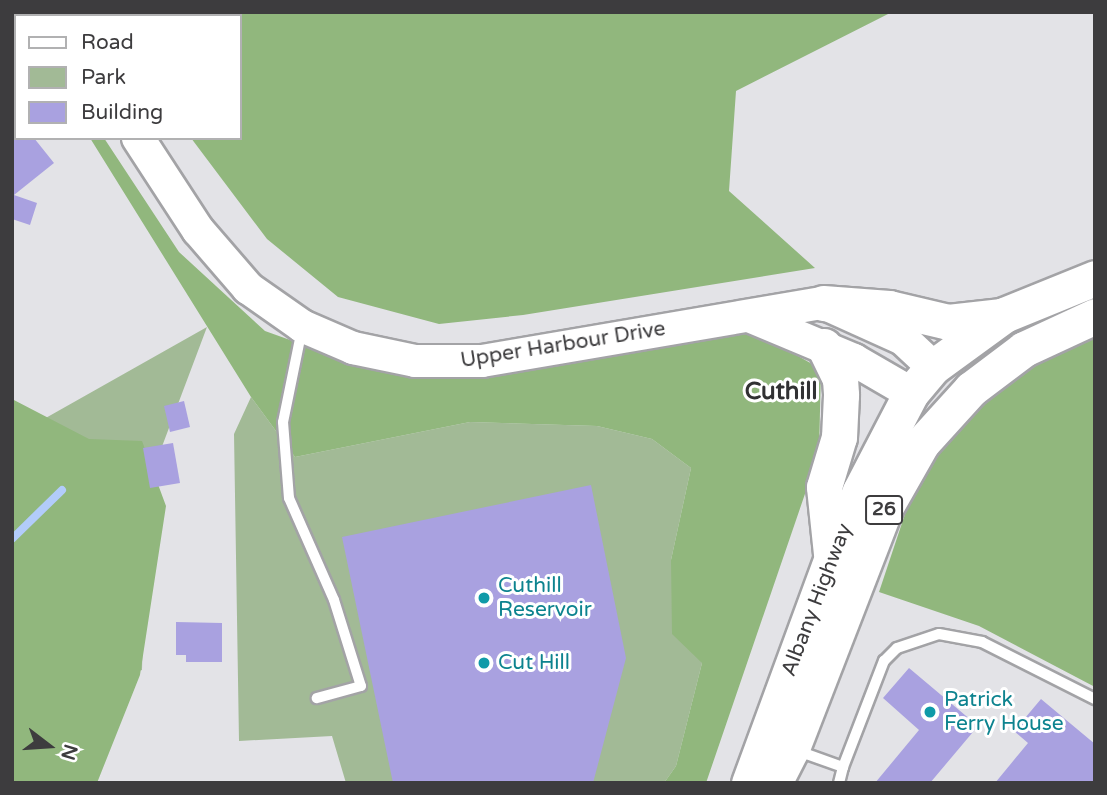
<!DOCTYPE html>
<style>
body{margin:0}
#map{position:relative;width:1107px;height:795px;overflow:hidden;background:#e3e3e7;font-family:"Varela Round",sans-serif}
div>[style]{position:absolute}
.green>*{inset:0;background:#a2ba96}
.forest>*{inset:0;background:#91b77d}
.stream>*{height:8px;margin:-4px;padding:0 4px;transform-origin:4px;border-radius:4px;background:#b2ccfb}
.building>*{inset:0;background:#a9a1e0}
.roads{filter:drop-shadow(2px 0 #a3a3a6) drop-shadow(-2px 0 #a3a3a6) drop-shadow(0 2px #a3a3a6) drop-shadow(0 -2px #a3a3a6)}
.lane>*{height:10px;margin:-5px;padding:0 5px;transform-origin:5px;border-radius:5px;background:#fff}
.street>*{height:21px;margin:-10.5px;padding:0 10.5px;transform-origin:10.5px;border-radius:10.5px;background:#fff}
.secondary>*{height:32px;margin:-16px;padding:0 16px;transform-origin:16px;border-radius:16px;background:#fff}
.primary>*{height:35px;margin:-17.5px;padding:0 17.5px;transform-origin:17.5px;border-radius:17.5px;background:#fff}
.dots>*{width:19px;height:19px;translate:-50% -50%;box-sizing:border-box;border:4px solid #fff;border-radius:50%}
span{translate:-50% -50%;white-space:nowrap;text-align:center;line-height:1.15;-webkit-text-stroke:6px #fff;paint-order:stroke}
.shield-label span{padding:2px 5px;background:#fff;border:2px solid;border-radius:5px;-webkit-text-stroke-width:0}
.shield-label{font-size:19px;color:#3d3c3e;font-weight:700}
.street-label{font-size:21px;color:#3d3c3e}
.culture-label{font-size:21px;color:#0d838f}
.left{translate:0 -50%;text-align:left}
.quarter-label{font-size:24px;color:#313133;font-weight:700}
.frame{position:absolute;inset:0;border:14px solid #3d3c3e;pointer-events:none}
.legend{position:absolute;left:14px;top:14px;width:228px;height:126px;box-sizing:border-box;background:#fff;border:2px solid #b1b1b2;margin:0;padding:9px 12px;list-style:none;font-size:21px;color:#3d3c3e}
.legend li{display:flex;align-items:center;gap:14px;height:35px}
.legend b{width:35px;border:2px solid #b1b1b2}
.north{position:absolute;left:14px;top:711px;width:70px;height:70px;-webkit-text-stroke:5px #fff;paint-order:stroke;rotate:107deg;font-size:19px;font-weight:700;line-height:28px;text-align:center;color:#3d3c3e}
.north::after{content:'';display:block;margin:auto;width:24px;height:32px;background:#3d3c3e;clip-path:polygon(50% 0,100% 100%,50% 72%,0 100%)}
</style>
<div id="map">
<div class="green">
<div style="clip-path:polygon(207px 327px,146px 489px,142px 670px,60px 697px,12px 783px,12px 437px)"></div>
<div style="clip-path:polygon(251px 397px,295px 457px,470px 422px,597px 426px,652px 439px,691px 468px,671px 560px,702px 663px,676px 766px,664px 783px,346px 783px,332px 736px,239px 741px,234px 434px)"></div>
</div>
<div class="forest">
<div style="clip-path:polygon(242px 12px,892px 12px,736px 91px,729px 191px,815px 268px,523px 315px,439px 324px,338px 297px,267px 239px,191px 138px,240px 138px)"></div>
<div style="clip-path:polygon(90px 138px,104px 138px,179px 252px,265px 331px,357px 364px,748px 328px,821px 369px,819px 453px,706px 783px,664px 783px,676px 766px,702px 663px,672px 634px,671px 560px,691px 468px,652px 439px,597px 426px,470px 422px,295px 457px,251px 397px)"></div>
<div style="clip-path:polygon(1095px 337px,1095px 687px,979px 626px,879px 592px,915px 484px,966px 419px,1040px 359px)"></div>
<div style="clip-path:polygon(12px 399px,89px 439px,142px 441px,166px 506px,140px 675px,97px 783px,12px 783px)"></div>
</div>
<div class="stream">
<div style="left:12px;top:539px;width:70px;rotate:-44.4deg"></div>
</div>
<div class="building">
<div style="clip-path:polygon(12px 138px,34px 138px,54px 163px,14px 195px,37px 203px,30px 225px,12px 219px)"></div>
<div style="clip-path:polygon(184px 401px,190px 427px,170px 432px,164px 406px)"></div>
<div style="clip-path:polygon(173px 443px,180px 483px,150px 488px,143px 448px)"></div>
<div style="clip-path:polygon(591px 485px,626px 658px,593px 783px,393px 783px,342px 537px)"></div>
<div style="clip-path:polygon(176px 622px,222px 623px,222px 662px,186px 662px,186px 655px,176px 655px)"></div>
<div style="clip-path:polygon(909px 668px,978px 726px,930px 783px,875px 783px,919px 730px,883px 698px)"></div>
<div style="clip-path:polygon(1041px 699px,1095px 744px,1095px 783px,995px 783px,1028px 743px,1014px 731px)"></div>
</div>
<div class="roads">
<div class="lane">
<div style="left:302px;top:329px;width:95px;rotate:101.5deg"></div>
<div style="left:283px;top:422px;width:76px;rotate:85.5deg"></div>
<div style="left:289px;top:498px;width:111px;rotate:66.2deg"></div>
<div style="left:334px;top:600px;width:90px;rotate:72.6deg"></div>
<div style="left:361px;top:686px;width:46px;rotate:164.7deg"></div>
<div style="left:798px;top:751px;width:48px;rotate:19.6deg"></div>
<div style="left:843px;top:767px;width:114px;rotate:-68.9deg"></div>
<div style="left:884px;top:661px;width:18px;rotate:-45deg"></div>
<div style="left:897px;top:648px;width:44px;rotate:-18.4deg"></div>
<div style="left:939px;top:634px;width:44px;rotate:10.5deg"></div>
<div style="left:982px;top:642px;width:127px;rotate:26.8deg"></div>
<div style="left:839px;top:783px;width:16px;rotate:-76deg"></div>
</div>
<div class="street">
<div style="left:12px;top:15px;width:6px;rotate:-31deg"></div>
</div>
<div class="secondary">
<div style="left:55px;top:12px;width:4px;rotate:63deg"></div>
<div style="left:138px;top:138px;width:110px;rotate:56.9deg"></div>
<div style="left:198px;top:230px;width:77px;rotate:49.2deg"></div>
<div style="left:248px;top:288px;width:66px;rotate:35.1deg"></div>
<div style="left:302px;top:326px;width:56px;rotate:23.3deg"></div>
<div style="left:353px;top:348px;width:63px;rotate:11.8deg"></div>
<div style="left:415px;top:361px;width:67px"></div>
<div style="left:482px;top:361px;width:346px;rotate:-9.7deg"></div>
<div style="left:823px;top:303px;width:88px;rotate:24.2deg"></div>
<div style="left:903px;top:339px;width:41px;rotate:43deg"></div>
<div style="left:749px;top:316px;width:114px;rotate:22.7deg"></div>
<div style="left:854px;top:360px;width:66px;rotate:30.1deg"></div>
</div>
<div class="primary">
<div style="left:823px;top:303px;width:66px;rotate:4.3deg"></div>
<div style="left:889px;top:308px;width:61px;rotate:13.3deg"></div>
<div style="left:948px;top:322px;width:52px;rotate:-6.6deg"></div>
<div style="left:824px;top:346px;width:37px;rotate:64deg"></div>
<div style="left:840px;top:379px;width:16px;rotate:86deg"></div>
<div style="left:841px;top:395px;width:42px;rotate:92.7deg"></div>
<div style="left:839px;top:437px;width:52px;rotate:106.7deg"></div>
<div style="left:824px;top:487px;width:67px;rotate:84deg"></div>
<div style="left:749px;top:783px;width:241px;rotate:-69.8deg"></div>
<div style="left:832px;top:557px;width:72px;rotate:-67deg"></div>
<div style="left:860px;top:491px;width:110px;rotate:-62.5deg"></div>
<div style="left:911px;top:393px;width:34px;rotate:-50deg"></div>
<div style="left:933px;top:367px;width:88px;rotate:-36.2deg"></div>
<div style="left:1004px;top:315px;width:98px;rotate:-22.1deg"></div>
<div style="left:774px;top:783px;width:39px;rotate:-63deg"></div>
<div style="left:792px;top:748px;width:257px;rotate:-68.8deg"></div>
<div style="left:885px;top:508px;width:75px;rotate:-60.4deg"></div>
<div style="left:922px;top:443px;width:73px;rotate:-47.8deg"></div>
<div style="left:971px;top:389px;width:66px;rotate:-37deg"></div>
<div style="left:1024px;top:349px;width:78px;rotate:-24.9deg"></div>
</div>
</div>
<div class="dots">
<div style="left:484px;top:598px;background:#0f9aa8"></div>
<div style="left:484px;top:663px;background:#0f9aa8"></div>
<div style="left:930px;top:712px;background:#0f9aa8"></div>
</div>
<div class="shield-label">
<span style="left:884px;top:510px">26</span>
</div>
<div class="street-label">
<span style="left:563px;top:345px;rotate:-9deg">Upper Harbour Drive</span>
<span style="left:817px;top:600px;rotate:-69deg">Albany Highway</span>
</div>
<div class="culture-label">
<span class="left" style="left:498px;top:598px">Cuthill<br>Reservoir</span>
<span class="left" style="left:498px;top:663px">Cut Hill</span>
<span class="left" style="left:944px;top:712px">Patrick<br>Ferry House</span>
</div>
<div class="quarter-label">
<span style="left:781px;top:392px">Cuthill</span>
</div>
<div class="frame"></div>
<ul class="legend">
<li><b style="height:9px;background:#fff"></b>Road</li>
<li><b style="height:19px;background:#a2ba96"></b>Park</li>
<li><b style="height:19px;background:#a9a1e0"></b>Building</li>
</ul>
<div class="north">N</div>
</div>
